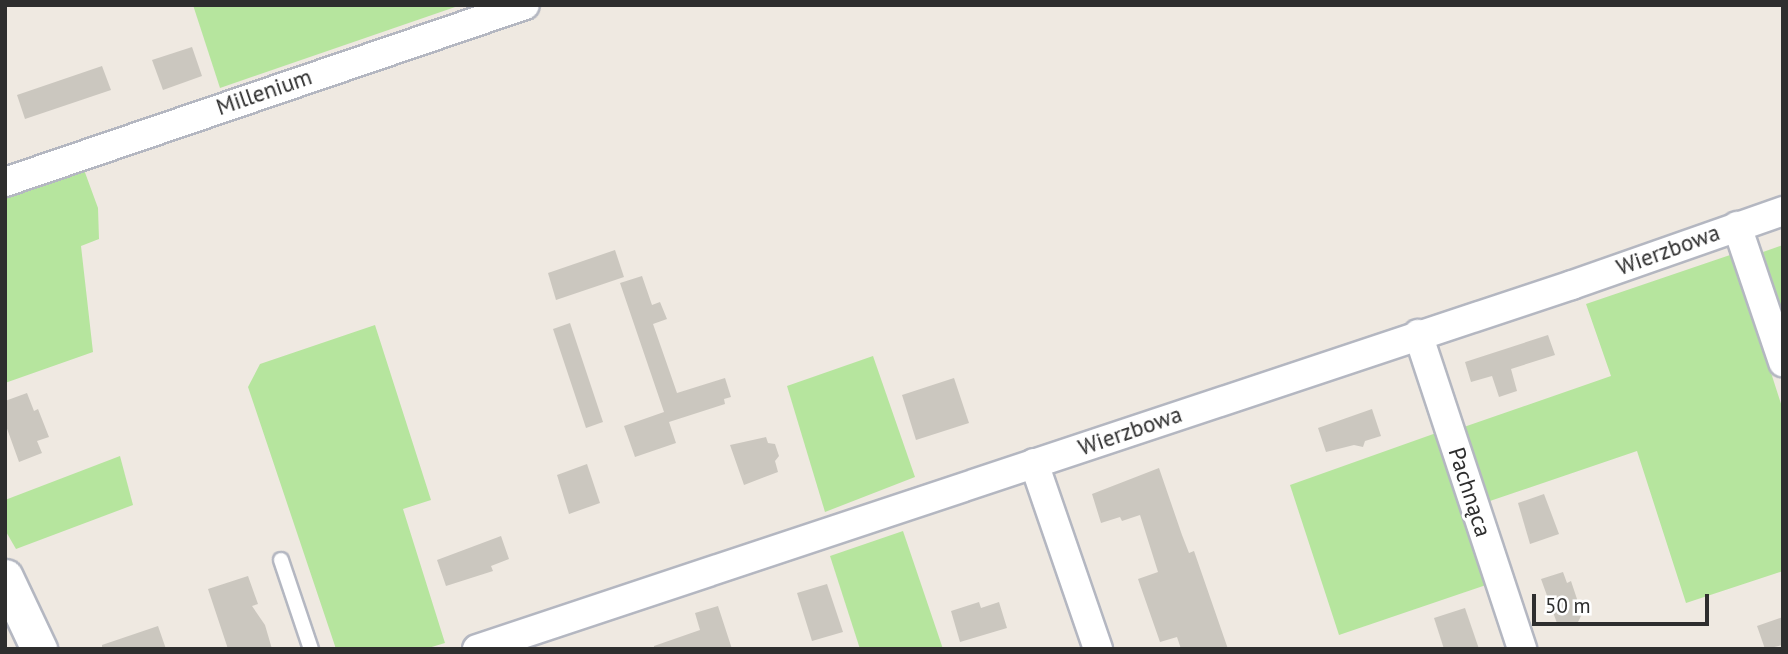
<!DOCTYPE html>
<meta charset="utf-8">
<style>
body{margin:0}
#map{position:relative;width:1788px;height:654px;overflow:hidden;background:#efe9e1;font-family:"PT Sans",sans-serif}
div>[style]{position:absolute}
.green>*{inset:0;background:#b6e59e}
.building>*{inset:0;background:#cbc7bf}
.roads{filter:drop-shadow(2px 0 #b4b7c1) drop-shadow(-2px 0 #b4b7c1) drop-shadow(0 2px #b4b7c1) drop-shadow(0 -2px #b4b7c1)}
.service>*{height:14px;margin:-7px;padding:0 7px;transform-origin:7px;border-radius:7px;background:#fff}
.minor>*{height:28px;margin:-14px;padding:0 14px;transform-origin:14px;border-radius:14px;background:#fff}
.tertiary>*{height:35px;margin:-17.5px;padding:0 17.5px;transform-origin:17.5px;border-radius:17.5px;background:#fff}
span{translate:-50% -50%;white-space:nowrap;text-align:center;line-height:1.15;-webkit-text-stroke:6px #fff;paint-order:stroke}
.street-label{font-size:23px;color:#2e2e2e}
.frame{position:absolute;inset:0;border:7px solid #2e2e2e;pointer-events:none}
.scale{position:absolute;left:1532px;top:594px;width:177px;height:32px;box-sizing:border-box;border:4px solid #2e2e2e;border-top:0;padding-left:9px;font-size:21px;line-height:24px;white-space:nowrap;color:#2e2e2e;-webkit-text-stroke:5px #fff;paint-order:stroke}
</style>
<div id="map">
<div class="green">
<div style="clip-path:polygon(193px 5px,461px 5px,220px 88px)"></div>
<div style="clip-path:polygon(83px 167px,98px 208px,99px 239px,81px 246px,93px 352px,5px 383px,5px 195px)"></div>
<div style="clip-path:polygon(1783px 245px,1783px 317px,1763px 252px)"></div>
<div style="clip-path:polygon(1733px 254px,1783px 410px,1783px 571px,1686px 603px,1637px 451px,1487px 502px,1461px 428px,1611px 376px,1586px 304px)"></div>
<div style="clip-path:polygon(375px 325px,431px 500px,403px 509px,445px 643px,425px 649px,336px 649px,248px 387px,260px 364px)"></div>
<div style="clip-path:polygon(873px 356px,915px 477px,825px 512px,787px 386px)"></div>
<div style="clip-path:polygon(1439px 432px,1489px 584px,1339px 635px,1290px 485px)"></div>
<div style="clip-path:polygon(120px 456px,133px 505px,16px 549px,5px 530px,5px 500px)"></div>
<div style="clip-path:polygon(903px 531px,943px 649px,860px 649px,830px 556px)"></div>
</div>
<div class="building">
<div style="clip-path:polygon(192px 47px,202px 76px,163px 90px,152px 60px)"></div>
<div style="clip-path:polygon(102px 66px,111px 90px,25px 119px,17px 95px)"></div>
<div style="clip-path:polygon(615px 250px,624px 277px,556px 300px,548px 273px)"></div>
<div style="clip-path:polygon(642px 276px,652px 305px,660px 302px,667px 319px,653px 324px,677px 393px,725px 378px,731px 397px,724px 399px,725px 404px,669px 422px,676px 443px,635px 457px,624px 426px,664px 412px,620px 283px)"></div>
<div style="clip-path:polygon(570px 323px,603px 422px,586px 428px,553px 329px)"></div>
<div style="clip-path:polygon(1548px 335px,1555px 355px,1511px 369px,1517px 391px,1499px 397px,1492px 376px,1471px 382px,1465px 362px)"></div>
<div style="clip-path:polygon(954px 378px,969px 423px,916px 440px,902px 395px)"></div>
<div style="clip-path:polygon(27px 393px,34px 411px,38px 409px,49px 437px,37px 441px,42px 453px,19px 462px,5px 423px,5px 401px)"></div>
<div style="clip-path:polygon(1372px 409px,1381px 436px,1365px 441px,1363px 447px,1354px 445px,1326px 452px,1318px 428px)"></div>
<div style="clip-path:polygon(766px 437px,768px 443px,775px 444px,779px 456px,775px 461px,778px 472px,744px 485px,730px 445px)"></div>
<div style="clip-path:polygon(587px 464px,600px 503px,569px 514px,557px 475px)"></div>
<div style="clip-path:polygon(1159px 468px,1182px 535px,1189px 553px,1194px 551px,1228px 649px,1181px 649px,1177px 637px,1160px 642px,1138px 579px,1158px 572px,1140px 515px,1122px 521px,1120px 517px,1101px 523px,1092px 494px)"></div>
<div style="clip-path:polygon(1544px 494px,1559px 534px,1530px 544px,1518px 503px)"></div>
<div style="clip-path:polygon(501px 536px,509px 559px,491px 566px,493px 571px,446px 586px,437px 560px)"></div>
<div style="clip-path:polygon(1563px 572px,1567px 583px,1571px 581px,1582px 614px,1576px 626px,1568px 622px,1558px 626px,1541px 579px)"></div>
<div style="clip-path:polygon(248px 576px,258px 604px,252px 606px,265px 625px,272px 649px,228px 649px,208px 589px)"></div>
<div style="clip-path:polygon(827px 584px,843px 632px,812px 641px,797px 593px)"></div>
<div style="clip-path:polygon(979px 602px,981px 608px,999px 602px,1007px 628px,960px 642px,951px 611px)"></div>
<div style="clip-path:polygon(718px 606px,732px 649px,654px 649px,654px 646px,700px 630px,695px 613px)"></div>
<div style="clip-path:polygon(1465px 608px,1479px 649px,1444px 649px,1434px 618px)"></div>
<div style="clip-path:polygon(1783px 617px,1783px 645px,1765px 649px,1757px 626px)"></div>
<div style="clip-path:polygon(158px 626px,166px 649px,102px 649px,102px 645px)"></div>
</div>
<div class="roads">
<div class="service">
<div style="left:281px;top:560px;width:94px;rotate:71.4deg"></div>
</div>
<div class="minor">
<div style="left:5px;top:182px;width:549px;rotate:-18.8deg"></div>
<div style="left:1737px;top:226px;width:144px;rotate:71.3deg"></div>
<div style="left:1418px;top:334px;width:332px;rotate:71.7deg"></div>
<div style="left:1034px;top:463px;width:197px;rotate:71deg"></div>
<div style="left:477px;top:649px;width:1154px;rotate:-18.39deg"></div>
<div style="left:1572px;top:285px;width:224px;rotate:-19.3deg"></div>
</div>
<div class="tertiary">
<div style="left:5px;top:577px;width:80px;rotate:64.7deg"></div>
</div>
</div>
<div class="street-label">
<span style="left:264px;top:92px;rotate:-19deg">Millenium</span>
<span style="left:1668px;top:250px;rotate:-20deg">Wierzbowa</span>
<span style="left:1130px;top:431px;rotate:-19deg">Wierzbowa</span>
<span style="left:1470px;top:492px;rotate:72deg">Pachnąca</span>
</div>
<div class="frame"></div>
<div class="scale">50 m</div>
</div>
